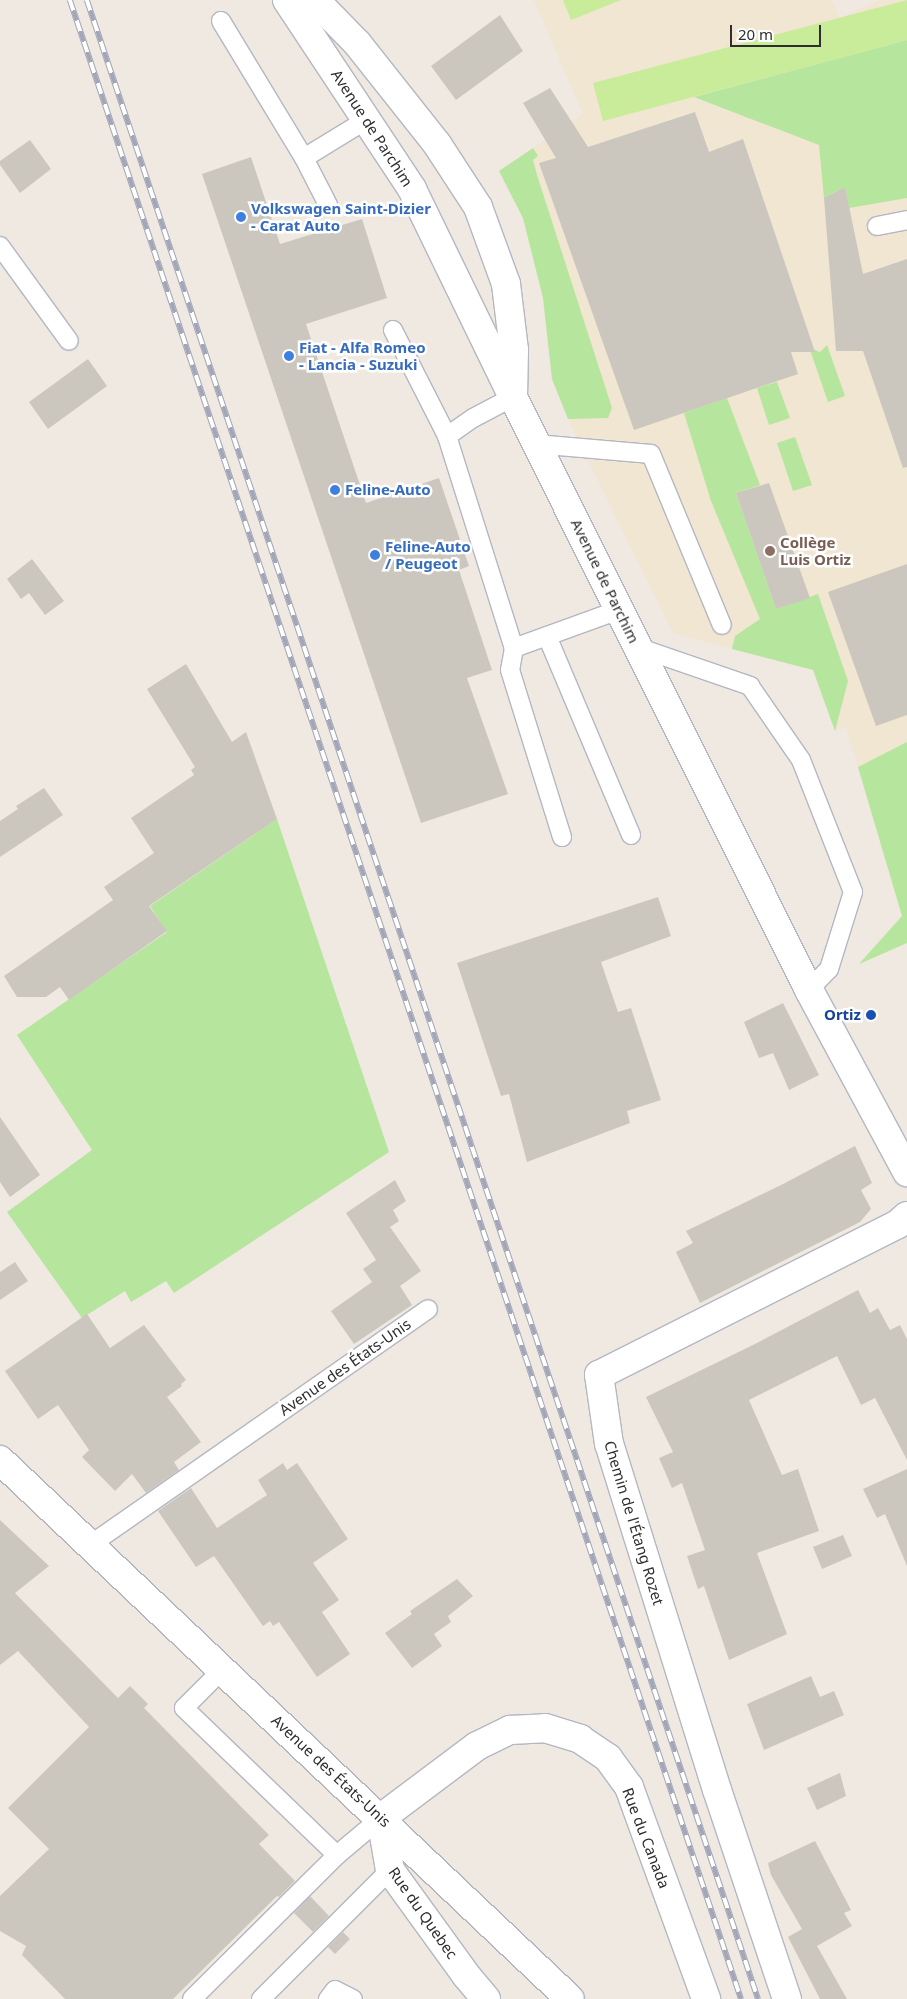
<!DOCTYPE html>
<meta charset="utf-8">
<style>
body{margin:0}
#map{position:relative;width:907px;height:1999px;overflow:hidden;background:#efe9e1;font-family:"Noto Sans",sans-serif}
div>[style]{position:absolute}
.education>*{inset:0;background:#f0e6d1}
.green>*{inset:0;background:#b6e59e}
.pitch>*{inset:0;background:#c9ec9a}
.building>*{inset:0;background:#cbc7bf}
.roads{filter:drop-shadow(1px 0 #b4b7c1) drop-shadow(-1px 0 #b4b7c1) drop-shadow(0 1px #b4b7c1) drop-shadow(0 -1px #b4b7c1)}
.lane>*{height:18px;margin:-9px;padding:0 9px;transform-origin:9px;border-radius:9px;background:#fff}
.street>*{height:28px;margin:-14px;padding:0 14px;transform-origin:14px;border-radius:14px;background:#fff}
.secondary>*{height:28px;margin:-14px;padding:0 14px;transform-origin:14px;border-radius:14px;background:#fff}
.rail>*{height:5.5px;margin-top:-2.75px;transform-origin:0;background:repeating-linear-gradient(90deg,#fff 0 11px,#a3a6b8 0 22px);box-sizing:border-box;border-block:1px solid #a3a6b8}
.dots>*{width:14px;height:14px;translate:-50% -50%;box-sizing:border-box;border:2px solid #fff;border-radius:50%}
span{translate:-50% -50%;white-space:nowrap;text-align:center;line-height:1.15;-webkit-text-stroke:5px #fff;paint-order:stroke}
.street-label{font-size:15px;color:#2e2e2e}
.shop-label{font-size:15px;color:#366cbe;font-weight:700}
.left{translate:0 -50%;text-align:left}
.education-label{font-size:15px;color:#785e54;font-weight:700}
.transit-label{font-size:15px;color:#164399;font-weight:700}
.right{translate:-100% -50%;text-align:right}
.scale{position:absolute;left:730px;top:25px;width:91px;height:22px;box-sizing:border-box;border:2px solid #2e2e2e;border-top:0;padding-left:6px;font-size:15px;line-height:18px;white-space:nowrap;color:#2e2e2e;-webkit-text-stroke:4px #fff;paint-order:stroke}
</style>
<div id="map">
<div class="education">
<div style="clip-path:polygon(534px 0,832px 0,840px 18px,880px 0,907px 0,907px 943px,859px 964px,902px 916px,846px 727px,835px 731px,813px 670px,673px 633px,576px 436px,552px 379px,543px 298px,523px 218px,499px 171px,583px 114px)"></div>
</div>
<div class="green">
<div style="clip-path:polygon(907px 40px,907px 198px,849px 208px,845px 187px,824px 198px,819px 145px,694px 97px)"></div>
<div style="clip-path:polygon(533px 148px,538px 156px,533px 160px,537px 175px,612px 408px,608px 418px,568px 419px,552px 379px,543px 298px,523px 218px,499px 171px)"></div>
<div style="clip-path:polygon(827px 345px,845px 396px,828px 402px,809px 347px,820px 352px)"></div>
<div style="clip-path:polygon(777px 382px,790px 418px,769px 425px,757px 388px)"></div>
<div style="clip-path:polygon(727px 398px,760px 485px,736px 493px,776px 609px,818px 594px,848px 681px,835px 731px,813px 670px,732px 649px,735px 636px,760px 619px,711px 501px,684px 413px)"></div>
<div style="clip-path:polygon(795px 437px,812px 485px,793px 491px,777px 443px)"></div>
<div style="clip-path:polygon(907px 742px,907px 943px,859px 964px,902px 916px,858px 767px)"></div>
<div style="clip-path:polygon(277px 819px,389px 1152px,174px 1293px,166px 1281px,131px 1302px,125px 1291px,82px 1318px,7px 1212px,92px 1150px,17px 1035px,167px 932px,150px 906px)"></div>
</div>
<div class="pitch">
<div style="clip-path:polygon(563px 0,621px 0,571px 20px)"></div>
<div style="clip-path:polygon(907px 0,907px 40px,603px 121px,593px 83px)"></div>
</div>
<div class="building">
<div style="clip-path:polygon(500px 15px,523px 51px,456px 100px,431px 66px)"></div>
<div style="clip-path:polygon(550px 88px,588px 147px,695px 112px,709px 152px,743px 139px,815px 352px,791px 352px,798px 374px,634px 430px,539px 163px,556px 158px,523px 103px)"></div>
<div style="clip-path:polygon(30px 140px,51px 169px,20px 193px,0 165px,0 161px)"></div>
<div style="clip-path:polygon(251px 157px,280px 244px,362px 219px,387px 298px,306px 324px,366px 503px,439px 478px,469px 566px,459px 570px,492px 670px,467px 678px,508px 794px,421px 823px,202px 174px)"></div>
<div style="clip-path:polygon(845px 187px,863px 274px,907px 259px,907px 467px,903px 468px,863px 351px,836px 351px,824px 198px)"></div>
<div style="clip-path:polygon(88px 359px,107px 386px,48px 429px,29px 402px)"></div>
<div style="clip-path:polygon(769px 483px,810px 598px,776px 609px,736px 493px)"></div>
<div style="clip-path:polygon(32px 559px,64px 601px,45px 615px,29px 593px,21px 599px,7px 579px)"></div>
<div style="clip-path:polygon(907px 564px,907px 715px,876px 726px,828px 592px)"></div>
<div style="clip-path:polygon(186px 664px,232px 742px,246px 732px,277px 819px,149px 906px,167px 931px,69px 1000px,60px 987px,46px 997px,17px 997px,4px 976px,113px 900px,104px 887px,154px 853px,131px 818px,194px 775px,191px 770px,195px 767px,147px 689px)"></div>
<div style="clip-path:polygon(44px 788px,63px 815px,0 857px,0 821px,18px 809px,16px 806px)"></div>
<div style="clip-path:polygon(658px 897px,671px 936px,601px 962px,618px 1012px,631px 1008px,661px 1100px,627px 1111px,630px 1123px,527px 1162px,509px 1094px,501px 1096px,457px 963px)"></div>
<div style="clip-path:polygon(783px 1003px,819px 1075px,789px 1090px,773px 1053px,759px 1058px,744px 1022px)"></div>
<div style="clip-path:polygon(0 1117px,40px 1175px,10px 1197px,0 1182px)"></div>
<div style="clip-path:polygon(855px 1146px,872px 1183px,861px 1190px,871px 1209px,860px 1222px,700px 1303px,676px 1252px,693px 1243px,686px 1231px,783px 1184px)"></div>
<div style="clip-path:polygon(395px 1180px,406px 1201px,393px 1210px,399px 1221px,390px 1227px,421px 1271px,400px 1286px,412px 1305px,354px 1344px,331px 1311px,372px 1282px,363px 1269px,376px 1260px,346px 1213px)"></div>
<div style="clip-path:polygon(15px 1262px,28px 1281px,0 1300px,0 1272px)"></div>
<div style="clip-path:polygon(858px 1290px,870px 1313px,878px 1308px,890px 1330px,900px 1325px,907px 1339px,907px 1460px,875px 1398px,861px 1405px,837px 1356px,749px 1400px,782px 1475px,798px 1469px,819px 1531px,757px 1553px,787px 1634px,729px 1660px,704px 1586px,698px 1589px,687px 1556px,705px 1550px,682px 1483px,672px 1488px,659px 1458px,673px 1452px,646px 1397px,755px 1344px)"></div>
<div style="clip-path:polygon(87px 1314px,110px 1348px,144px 1325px,186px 1380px,181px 1384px,182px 1386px,167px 1397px,201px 1442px,174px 1462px,179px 1470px,146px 1493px,132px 1474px,115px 1491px,82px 1457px,89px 1450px,58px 1405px,38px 1419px,5px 1371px)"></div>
<div style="clip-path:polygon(283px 1463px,287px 1470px,297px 1463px,348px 1539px,313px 1563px,339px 1600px,322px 1612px,350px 1654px,317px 1677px,279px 1622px,273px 1626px,270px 1621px,263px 1626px,214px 1556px,196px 1567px,158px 1511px,191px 1488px,217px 1528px,267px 1495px,258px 1480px)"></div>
<div style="clip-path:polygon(907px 1469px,907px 1566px,885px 1514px,877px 1518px,863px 1489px)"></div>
<div style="clip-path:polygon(0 1520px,49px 1566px,15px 1593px,118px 1698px,130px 1686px,148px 1704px,144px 1708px,269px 1835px,259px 1844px,295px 1881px,279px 1897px,277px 1896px,173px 1999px,65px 1999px,22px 1955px,26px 1946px,0 1931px,0 1896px,49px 1849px,8px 1808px,89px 1727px,18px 1651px,0 1665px)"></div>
<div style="clip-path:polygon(843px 1535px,852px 1556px,822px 1569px,813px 1547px)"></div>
<div style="clip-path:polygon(457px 1579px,473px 1596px,448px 1616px,451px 1622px,434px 1634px,442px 1646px,412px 1668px,385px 1633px,412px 1614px,410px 1611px)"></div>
<div style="clip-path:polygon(811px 1676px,820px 1697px,834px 1691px,844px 1715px,764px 1750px,747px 1704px)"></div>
<div style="clip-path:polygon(840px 1773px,846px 1796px,817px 1810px,807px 1788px)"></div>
<div style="clip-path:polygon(815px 1841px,851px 1910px,844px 1913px,852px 1926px,817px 1946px,847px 1999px,820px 1999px,788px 1937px,802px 1929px,771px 1875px,768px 1863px)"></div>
<div style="clip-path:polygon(310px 1896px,329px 1916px,313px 1932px,294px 1913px)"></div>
<div style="clip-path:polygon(343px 1932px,350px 1939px,335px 1954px,328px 1947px)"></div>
</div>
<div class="roads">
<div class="lane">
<div style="left:221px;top:21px;width:160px;rotate:58.8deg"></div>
<div style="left:304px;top:158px;width:53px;rotate:62.9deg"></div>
<div style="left:304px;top:158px;width:73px;rotate:-31.5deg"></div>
<div style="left:877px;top:226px;width:31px;rotate:-11deg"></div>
<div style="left:0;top:246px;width:117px;rotate:54deg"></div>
<div style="left:393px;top:330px;width:119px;rotate:63deg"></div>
<div style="left:513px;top:397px;width:45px;rotate:152.3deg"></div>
<div style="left:473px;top:418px;width:32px;rotate:145deg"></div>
<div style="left:447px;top:436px;width:222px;rotate:72.5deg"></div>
<div style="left:514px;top:648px;width:112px;rotate:-19.9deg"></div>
<div style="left:536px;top:444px;width:115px;rotate:5deg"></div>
<div style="left:651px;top:454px;width:185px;rotate:67.5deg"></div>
<div style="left:547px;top:636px;width:216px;rotate:67.1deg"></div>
<div style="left:637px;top:647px;width:120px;rotate:19deg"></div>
<div style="left:750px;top:686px;width:90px;rotate:55.4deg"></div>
<div style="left:801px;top:760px;width:142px;rotate:68.5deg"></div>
<div style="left:853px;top:892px;width:81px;rotate:107.3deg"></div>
<div style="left:829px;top:969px;width:29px;rotate:134deg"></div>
<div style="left:514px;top:648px;width:22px;rotate:100deg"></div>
<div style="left:510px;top:670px;width:175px;rotate:72.7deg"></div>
<div style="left:90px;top:1545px;width:412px;rotate:-34.9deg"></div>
<div style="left:223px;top:1669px;width:55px;rotate:135deg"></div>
<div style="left:184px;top:1708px;width:212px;rotate:43.9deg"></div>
<div style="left:337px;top:1855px;width:57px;rotate:-40.1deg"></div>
<div style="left:192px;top:1999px;width:204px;rotate:-44.8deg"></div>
<div style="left:261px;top:1999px;width:182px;rotate:-45deg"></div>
<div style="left:328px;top:1999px;width:11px;rotate:-52deg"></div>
<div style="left:335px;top:1990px;width:20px;rotate:27deg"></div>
</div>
<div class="street">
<div style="left:315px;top:0;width:60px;rotate:45.7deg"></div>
<div style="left:357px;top:43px;width:129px;rotate:51.6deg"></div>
<div style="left:437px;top:144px;width:75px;rotate:56.9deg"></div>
<div style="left:478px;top:207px;width:82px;rotate:70deg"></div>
<div style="left:506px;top:284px;width:66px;rotate:83.1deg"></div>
<div style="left:514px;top:350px;width:47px;rotate:91.2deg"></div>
<div style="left:486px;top:1999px;width:31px;rotate:-130deg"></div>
<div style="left:466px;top:1975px;width:130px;rotate:-125.9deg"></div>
<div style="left:390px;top:1870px;width:53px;rotate:-99.8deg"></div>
<div style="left:381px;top:1818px;width:120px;rotate:-36.9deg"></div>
<div style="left:477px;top:1746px;width:37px;rotate:-26deg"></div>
<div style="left:510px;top:1730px;width:35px;rotate:-3deg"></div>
<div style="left:545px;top:1728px;width:37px;rotate:17deg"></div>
<div style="left:580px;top:1739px;width:34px;rotate:34deg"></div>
<div style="left:608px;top:1758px;width:36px;rotate:54deg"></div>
<div style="left:629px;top:1787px;width:226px;rotate:70deg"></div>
<div style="left:787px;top:1999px;width:220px;rotate:-108.5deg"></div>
<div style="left:717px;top:1790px;width:362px;rotate:-107.3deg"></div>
<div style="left:609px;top:1444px;width:70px;rotate:-98.2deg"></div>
<div style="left:599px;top:1375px;width:335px;rotate:-26.8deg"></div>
<div style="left:898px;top:1224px;width:12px;rotate:-42deg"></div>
</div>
<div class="secondary">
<div style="left:287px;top:0;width:227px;rotate:56.5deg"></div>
<div style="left:412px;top:189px;width:231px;rotate:64.1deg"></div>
<div style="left:513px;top:397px;width:663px;rotate:63.47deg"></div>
<div style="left:809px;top:990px;width:207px;rotate:61.7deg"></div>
<div style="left:0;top:1460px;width:784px;rotate:43.4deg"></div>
</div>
</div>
<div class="rail">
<div style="left:70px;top:0;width:2109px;rotate:71.44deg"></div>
<div style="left:87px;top:0;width:2109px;rotate:71.44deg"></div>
</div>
<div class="dots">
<div style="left:241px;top:217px;background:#3f7fe0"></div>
<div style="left:289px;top:356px;background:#3f7fe0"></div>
<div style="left:335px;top:490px;background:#3f7fe0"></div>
<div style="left:770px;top:551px;background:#8d6e63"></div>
<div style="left:375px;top:555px;background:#3f7fe0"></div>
<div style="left:871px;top:1015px;background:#1a4fb4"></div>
</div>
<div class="street-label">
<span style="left:372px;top:128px;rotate:57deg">Avenue de Parchim</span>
<span style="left:605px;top:581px;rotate:64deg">Avenue de Parchim</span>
<span style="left:345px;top:1367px;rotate:-35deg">Avenue des États-Unis</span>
<span style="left:634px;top:1523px;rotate:73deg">Chemin de l'Étang Rozet</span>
<span style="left:331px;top:1771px;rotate:43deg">Avenue des États-Unis</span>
<span style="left:646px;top:1838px;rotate:69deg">Rue du Canada</span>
<span style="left:423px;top:1913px;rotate:55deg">Rue du Quebec</span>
</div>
<div class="shop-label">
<span class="left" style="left:251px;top:217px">Volkswagen Saint-Dizier<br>- Carat Auto</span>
<span class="left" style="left:299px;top:356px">Fiat - Alfa Romeo<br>- Lancia - Suzuki</span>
<span class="left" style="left:345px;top:490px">Feline-Auto</span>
<span class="left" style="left:385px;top:555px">Feline-Auto<br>/ Peugeot</span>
</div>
<div class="education-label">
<span class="left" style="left:780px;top:551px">Collège<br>Luis Ortiz</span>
</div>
<div class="transit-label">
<span class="right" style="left:861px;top:1015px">Ortiz</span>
</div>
<div class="scale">20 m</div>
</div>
